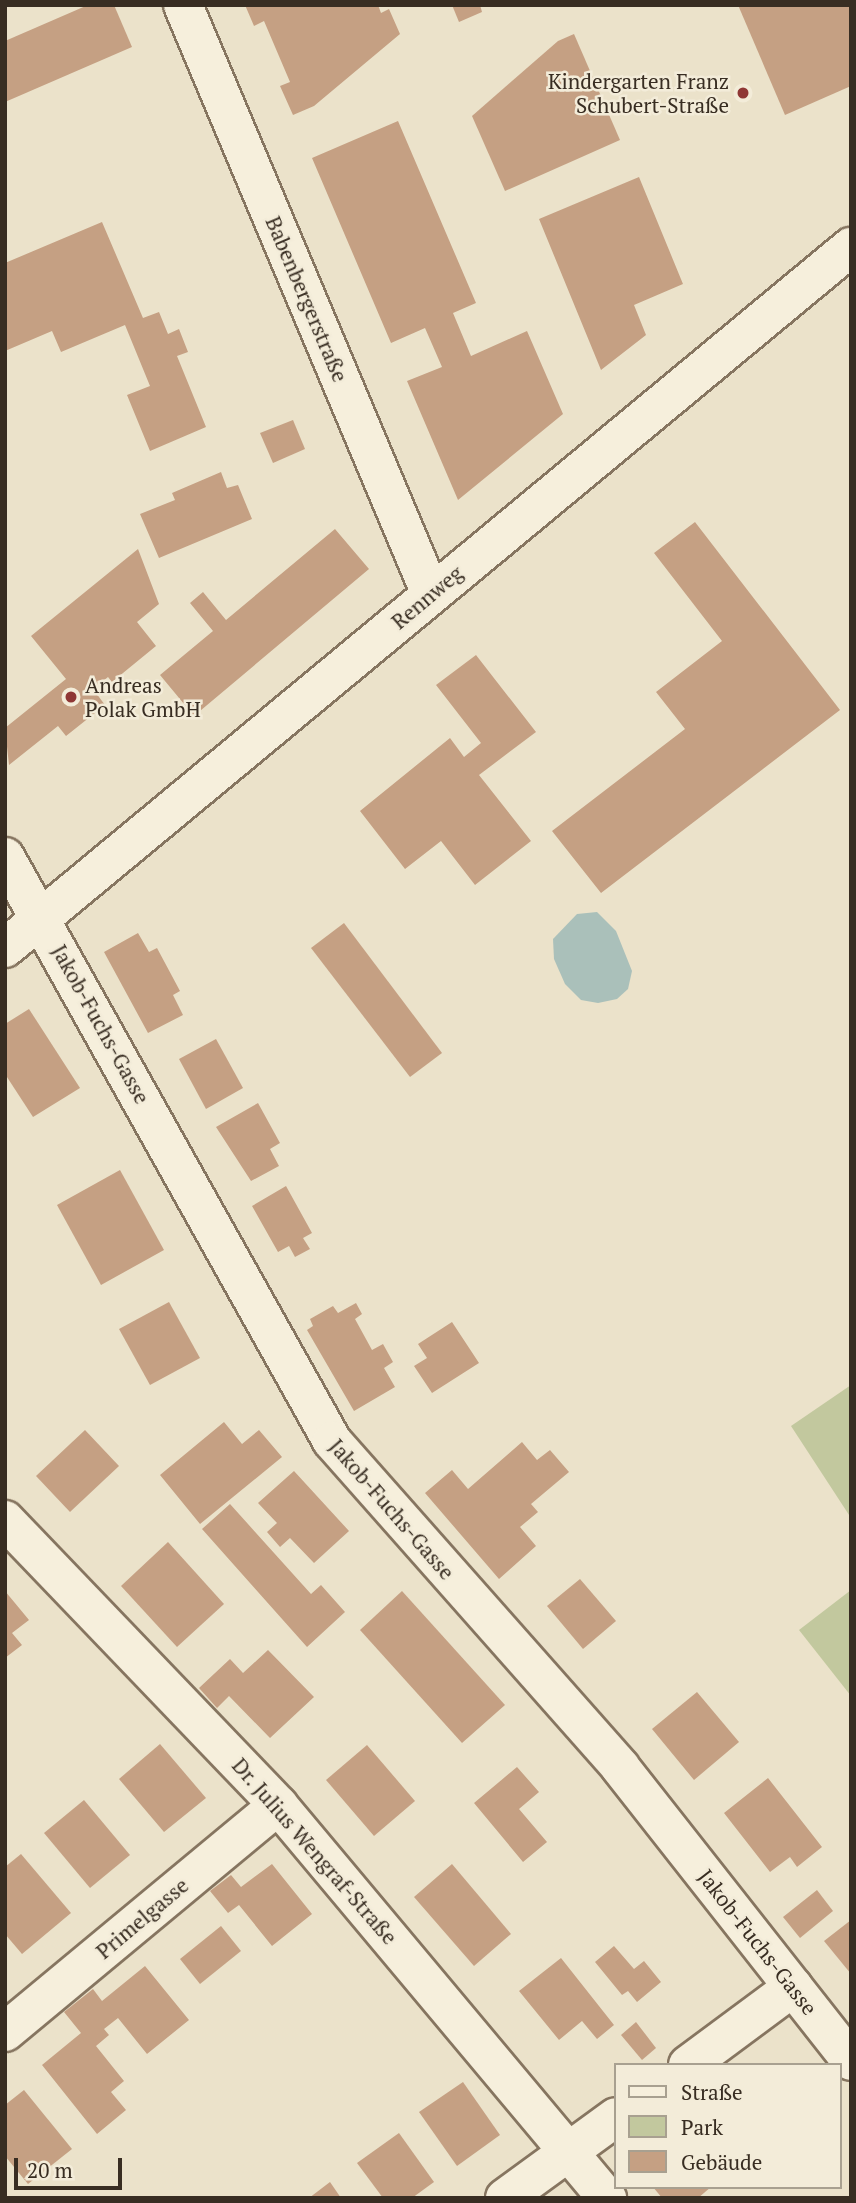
<!DOCTYPE html>
<meta charset="utf-8">
<style>
body{margin:0}
#map{position:relative;width:856px;height:2203px;overflow:hidden;background:#ebe2ca;font-family:"PT Serif",serif}
div>[style]{position:absolute}
.green>*{inset:0;background:#c2c89e}
.water>*{inset:0;background:#aac0ba}
.building>*{inset:0;background:#c5a083}
.roads{filter:drop-shadow(2px 0 #867560) drop-shadow(-2px 0 #867560) drop-shadow(0 2px #867560) drop-shadow(0 -2px #867560)}
.street>*{height:38px;margin:-19px;padding:0 19px;transform-origin:19px;border-radius:19px;background:#f6efdc}
.dots>*{width:19px;height:19px;translate:-50% -50%;box-sizing:border-box;border:4px solid #f3ecd9;border-radius:50%}
span{translate:-50% -50%;white-space:nowrap;text-align:center;line-height:1.15;-webkit-text-stroke:5px #f3ecd9;paint-order:stroke}
.poi-label{font-size:21px;color:#382d22}
.right{translate:-100% -50%;text-align:right}
.left{translate:0 -50%;text-align:left}
.street-label{font-size:21px;color:#382d22}
.frame{position:absolute;inset:0;border:7px solid #382d22;pointer-events:none}
.legend{position:absolute;left:614px;top:2063px;width:228px;height:126px;box-sizing:border-box;background:#f3ecd9;border:2px solid #a8a090;margin:0;padding:9px 12px;list-style:none;font-size:21px;color:#382d22}
.legend li{display:flex;align-items:center;gap:14px;height:35px}
.legend b{width:35px;border:2px solid #a8a090}
.scale{position:absolute;left:14px;top:2158px;width:108px;height:32px;box-sizing:border-box;border:4px solid #382d22;border-top:0;padding-left:9px;font-size:21px;line-height:24px;white-space:nowrap;color:#382d22;-webkit-text-stroke:5px #f3ecd9;paint-order:stroke}
</style>
<div id="map">
<div class="green">
<div style="clip-path:polygon(851px 1385px,851px 1518px,791px 1426px)"></div>
<div style="clip-path:polygon(851px 1590px,851px 1696px,799px 1630px)"></div>
</div>
<div class="water">
<div style="clip-path:polygon(597px 912px,616px 931px,632px 971px,628px 989px,617px 999px,598px 1003px,581px 1000px,565px 984px,554px 959px,553px 939px,577px 914px)"></div>
</div>
<div class="building">
<div style="clip-path:polygon(88px 5px,114px 5px,132px 47px,5px 102px,5px 41px)"></div>
<div style="clip-path:polygon(245px 5px,378px 5px,381px 13px,389px 9px,400px 34px,314px 106px,293px 115px,280px 86px,290px 82px,264px 21px,254px 26px)"></div>
<div style="clip-path:polygon(452px 5px,480px 5px,482px 12px,459px 22px)"></div>
<div style="clip-path:polygon(738px 5px,851px 5px,851px 86px,785px 115px)"></div>
<div style="clip-path:polygon(574px 34px,620px 140px,505px 191px,472px 116px,558px 41px)"></div>
<div style="clip-path:polygon(398px 121px,476px 303px,453px 313px,471px 356px,527px 331px,563px 414px,458px 500px,407px 381px,442px 367px,425px 328px,391px 343px,312px 158px)"></div>
<div style="clip-path:polygon(639px 177px,683px 284px,634px 305px,646px 335px,601px 370px,539px 219px)"></div>
<div style="clip-path:polygon(102px 222px,143px 318px,159px 312px,168px 334px,179px 329px,188px 352px,177px 356px,206px 427px,150px 451px,127px 395px,150px 386px,125px 325px,61px 352px,52px 331px,5px 351px,5px 263px)"></div>
<div style="clip-path:polygon(293px 420px,305px 449px,273px 463px,260px 433px)"></div>
<div style="clip-path:polygon(221px 472px,227px 488px,238px 485px,252px 519px,159px 558px,140px 514px,175px 500px,172px 493px)"></div>
<div style="clip-path:polygon(695px 522px,840px 710px,601px 893px,552px 831px,685px 729px,656px 692px,722px 641px,654px 553px)"></div>
<div style="clip-path:polygon(335px 529px,369px 569px,194px 716px,160px 675px,213px 631px,190px 603px,203px 592px,226px 620px)"></div>
<div style="clip-path:polygon(138px 549px,159px 604px,137px 622px,156px 646px,112px 682px,108px 677px,93px 689px,105px 705px,66px 736px,58px 726px,9px 765px,5px 728px,66px 679px,31px 636px)"></div>
<div style="clip-path:polygon(476px 655px,536px 732px,479px 775px,531px 841px,475px 885px,441px 841px,405px 869px,360px 811px,450px 738px,464px 757px,481px 743px,436px 685px)"></div>
<div style="clip-path:polygon(344px 923px,442px 1053px,410px 1077px,311px 948px)"></div>
<div style="clip-path:polygon(138px 933px,149px 952px,157px 948px,180px 991px,173px 995px,183px 1015px,148px 1033px,104px 952px)"></div>
<div style="clip-path:polygon(29px 1009px,80px 1088px,33px 1117px,5px 1074px,5px 1024px)"></div>
<div style="clip-path:polygon(216px 1039px,243px 1088px,206px 1109px,179px 1059px)"></div>
<div style="clip-path:polygon(258px 1103px,280px 1143px,270px 1149px,279px 1166px,251px 1181px,216px 1127px)"></div>
<div style="clip-path:polygon(120px 1170px,164px 1250px,101px 1285px,57px 1205px)"></div>
<div style="clip-path:polygon(286px 1186px,312px 1233px,303px 1238px,310px 1249px,295px 1257px,289px 1246px,278px 1252px,252px 1206px)"></div>
<div style="clip-path:polygon(169px 1302px,200px 1358px,150px 1385px,119px 1329px)"></div>
<div style="clip-path:polygon(356px 1303px,362px 1314px,355px 1319px,372px 1350px,383px 1344px,393px 1362px,384px 1368px,395px 1387px,354px 1411px,307px 1330px,313px 1326px,310px 1319px,333px 1306px,338px 1313px)"></div>
<div style="clip-path:polygon(452px 1322px,479px 1363px,432px 1393px,414px 1366px,427px 1358px,418px 1344px)"></div>
<div style="clip-path:polygon(224px 1422px,242px 1444px,259px 1430px,282px 1457px,200px 1524px,160px 1475px)"></div>
<div style="clip-path:polygon(85px 1430px,119px 1466px,70px 1512px,36px 1476px)"></div>
<div style="clip-path:polygon(522px 1442px,537px 1460px,550px 1450px,569px 1472px,531px 1504px,538px 1512px,520px 1527px,536px 1546px,499px 1579px,425px 1493px,452px 1470px,468px 1489px)"></div>
<div style="clip-path:polygon(294px 1471px,349px 1531px,314px 1563px,290px 1538px,280px 1547px,267px 1532px,277px 1523px,258px 1503px)"></div>
<div style="clip-path:polygon(230px 1504px,311px 1594px,321px 1585px,345px 1612px,307px 1647px,202px 1529px)"></div>
<div style="clip-path:polygon(168px 1542px,224px 1604px,177px 1647px,121px 1586px)"></div>
<div style="clip-path:polygon(580px 1579px,616px 1621px,583px 1649px,547px 1606px)"></div>
<div style="clip-path:polygon(5px 1591px,29px 1620px,12px 1633px,22px 1645px,5px 1658px)"></div>
<div style="clip-path:polygon(402px 1591px,505px 1705px,462px 1743px,360px 1630px)"></div>
<div style="clip-path:polygon(268px 1650px,314px 1697px,270px 1738px,229px 1696px,217px 1708px,199px 1688px,230px 1659px,243px 1673px)"></div>
<div style="clip-path:polygon(697px 1692px,739px 1742px,694px 1780px,652px 1729px)"></div>
<div style="clip-path:polygon(160px 1744px,206px 1798px,164px 1832px,119px 1779px)"></div>
<div style="clip-path:polygon(367px 1745px,415px 1801px,374px 1836px,326px 1780px)"></div>
<div style="clip-path:polygon(517px 1767px,539px 1792px,519px 1809px,547px 1842px,523px 1862px,474px 1803px)"></div>
<div style="clip-path:polygon(768px 1778px,822px 1847px,797px 1867px,790px 1857px,770px 1872px,724px 1813px)"></div>
<div style="clip-path:polygon(84px 1800px,130px 1855px,90px 1888px,44px 1833px)"></div>
<div style="clip-path:polygon(21px 1854px,71px 1913px,22px 1954px,5px 1934px,5px 1867px)"></div>
<div style="clip-path:polygon(272px 1864px,312px 1914px,272px 1946px,239px 1905px,228px 1913px,210px 1891px,231px 1875px,241px 1887px)"></div>
<div style="clip-path:polygon(452px 1864px,511px 1934px,474px 1966px,414px 1897px)"></div>
<div style="clip-path:polygon(817px 1890px,833px 1911px,800px 1938px,783px 1917px)"></div>
<div style="clip-path:polygon(851px 1920px,851px 1974px,824px 1941px)"></div>
<div style="clip-path:polygon(221px 1926px,241px 1951px,200px 1984px,180px 1959px)"></div>
<div style="clip-path:polygon(614px 1946px,634px 1969px,644px 1961px,661px 1982px,637px 2002px,628px 1991px,622px 1995px,595px 1962px)"></div>
<div style="clip-path:polygon(561px 1958px,614px 2025px,597px 2039px,582px 2021px,559px 2040px,519px 1991px)"></div>
<div style="clip-path:polygon(145px 1966px,189px 2020px,147px 2054px,118px 2018px,104px 2029px,109px 2035px,96px 2046px,124px 2081px,111px 2092px,126px 2110px,97px 2134px,42px 2065px,81px 2033px,64px 2012px,93px 1989px,102px 2001px)"></div>
<div style="clip-path:polygon(636px 2022px,656px 2048px,642px 2060px,621px 2035px)"></div>
<div style="clip-path:polygon(463px 2082px,500px 2135px,457px 2166px,419px 2112px)"></div>
<div style="clip-path:polygon(24px 2090px,72px 2149px,28px 2184px,5px 2156px,5px 2105px)"></div>
<div style="clip-path:polygon(399px 2133px,434px 2182px,412px 2198px,383px 2198px,357px 2163px)"></div>
<div style="clip-path:polygon(330px 2182px,341px 2198px,309px 2198px)"></div>
<div style="clip-path:polygon(653px 2187px,711px 2187px,698px 2198px,662px 2198px)"></div>
</div>
<div class="roads">
<div class="street">
<div style="left:183px;top:5px;width:639px;rotate:67.17deg"></div>
<div style="left:5px;top:857px;width:669px;rotate:60.75deg"></div>
<div style="left:332px;top:1441px;width:435px;rotate:48.5deg"></div>
<div style="left:620px;top:1767px;width:374px;rotate:51.8deg"></div>
<div style="left:5px;top:948px;width:1099px;rotate:-39.65deg"></div>
<div style="left:5px;top:1520px;width:395px;rotate:46.2deg"></div>
<div style="left:278px;top:1805px;width:513px;rotate:50.07deg"></div>
<div style="left:5px;top:2032px;width:355px;rotate:-39.7deg"></div>
<div style="left:688px;top:2065px;width:131px;rotate:-36.6deg"></div>
<div style="left:505px;top:2198px;width:137px;rotate:-36.1deg"></div>
</div>
</div>
<div class="dots">
<div style="left:743px;top:93px;background:#8f3735"></div>
<div style="left:71px;top:697px;background:#8f3735"></div>
</div>
<div class="poi-label">
<span class="right" style="left:729px;top:93px">Kindergarten Franz<br>Schubert-Straße</span>
<span class="left" style="left:85px;top:697px">Andreas<br>Polak GmbH</span>
</div>
<div class="street-label">
<span style="left:307px;top:299px;rotate:67deg">Babenbergerstraße</span>
<span style="left:427px;top:597px;rotate:-40deg">Rennweg</span>
<span style="left:101px;top:1024px;rotate:61deg">Jakob-Fuchs-Gasse</span>
<span style="left:392px;top:1509px;rotate:49deg">Jakob-Fuchs-Gasse</span>
<span style="left:315px;top:1851px;rotate:49deg">Dr. Julius Wengraf-Straße</span>
<span style="left:142px;top:1918px;rotate:-40deg">Primelgasse</span>
<span style="left:758px;top:1942px;rotate:52deg">Jakob-Fuchs-Gasse</span>
</div>
<div class="frame"></div>
<ul class="legend">
<li><b style="height:9px;background:#f6efdc"></b>Straße</li>
<li><b style="height:19px;background:#c2c89e"></b>Park</li>
<li><b style="height:19px;background:#c5a083"></b>Gebäude</li>
</ul>
<div class="scale">20 m</div>
</div>
